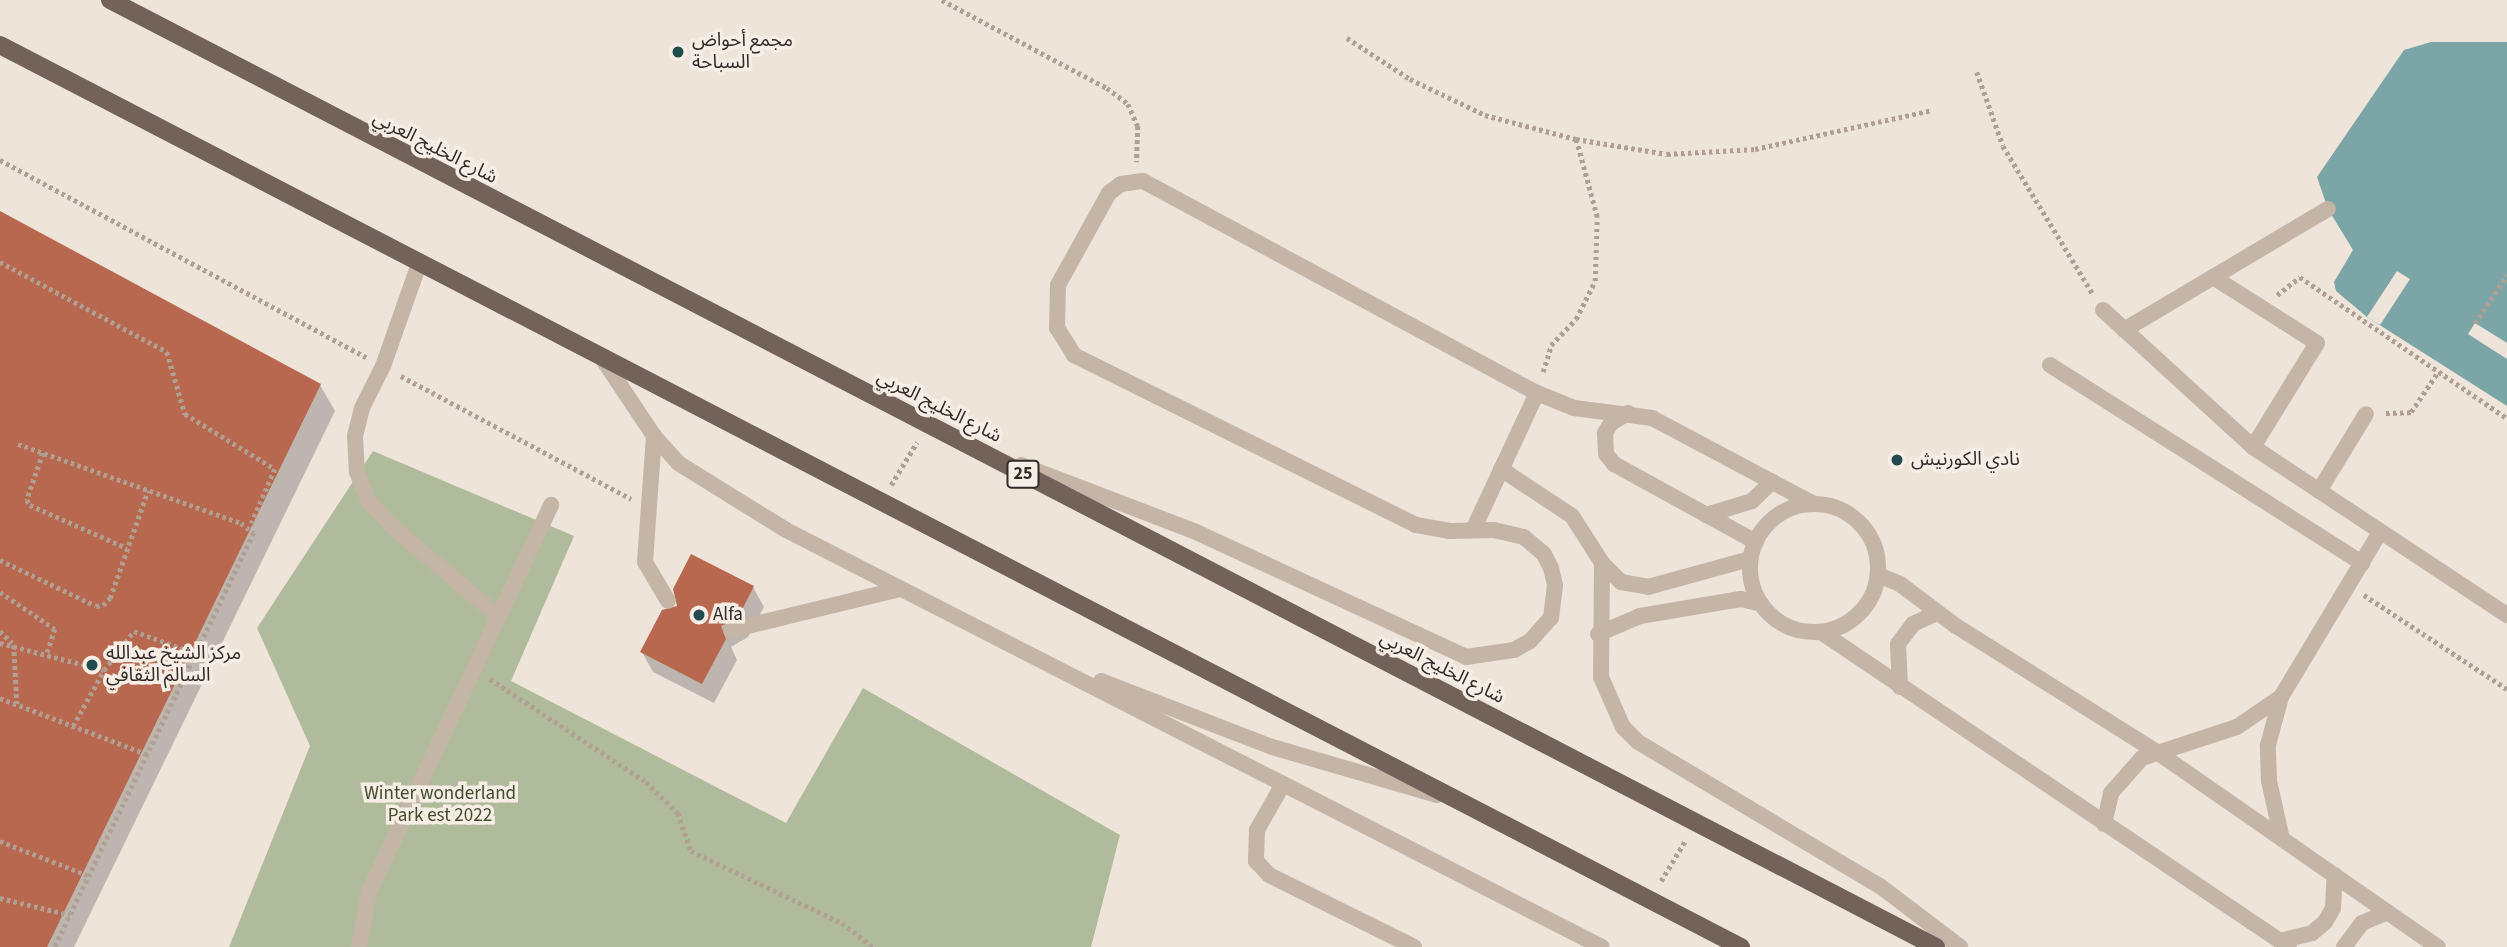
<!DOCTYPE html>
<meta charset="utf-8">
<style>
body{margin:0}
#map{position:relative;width:2507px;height:947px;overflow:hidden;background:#eee4da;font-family:"Source Sans 3","Noto Sans Arabic",sans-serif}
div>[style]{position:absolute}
.green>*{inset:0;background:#b0bb9c}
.water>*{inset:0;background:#7ca5a7}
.pier>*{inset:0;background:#eee4da}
.shadow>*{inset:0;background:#0003}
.building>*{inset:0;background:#b7684e}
.path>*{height:4.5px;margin-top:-2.25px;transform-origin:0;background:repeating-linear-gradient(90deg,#b09f92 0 3.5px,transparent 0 7px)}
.service>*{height:16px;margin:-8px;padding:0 8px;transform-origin:8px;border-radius:8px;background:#c4b5a7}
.service>.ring{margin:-8px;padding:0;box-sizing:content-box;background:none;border:16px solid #c4b5a7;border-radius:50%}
.primary>*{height:18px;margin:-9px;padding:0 9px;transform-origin:9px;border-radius:9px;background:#726259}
.dots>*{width:19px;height:19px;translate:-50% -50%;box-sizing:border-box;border:4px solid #f6eee5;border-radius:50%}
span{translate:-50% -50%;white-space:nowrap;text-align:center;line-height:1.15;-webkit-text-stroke:7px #f6eee5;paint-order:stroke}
.shield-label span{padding:2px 5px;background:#f6eee5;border:2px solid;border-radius:5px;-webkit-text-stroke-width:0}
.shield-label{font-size:18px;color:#322a27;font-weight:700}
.poi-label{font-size:19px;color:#322a27}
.left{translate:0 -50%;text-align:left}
.street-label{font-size:19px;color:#322a27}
.park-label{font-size:19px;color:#414d2d}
</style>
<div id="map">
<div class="green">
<div style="clip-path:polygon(373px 451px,574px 536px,511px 681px,786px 823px,863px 688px,1120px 835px,1091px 947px,229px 947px,310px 746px,257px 628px)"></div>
</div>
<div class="water">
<div style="clip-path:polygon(2431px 42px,2507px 42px,2507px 406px,2367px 317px,2336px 291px,2334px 282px,2353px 250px,2328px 209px,2317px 177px,2404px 50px)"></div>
</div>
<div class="pier">
<div style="clip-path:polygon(2397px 271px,2410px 279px,2380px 325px,2367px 317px)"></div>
<div style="clip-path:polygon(2475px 323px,2507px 343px,2507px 359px,2468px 334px)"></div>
</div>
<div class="shadow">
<div style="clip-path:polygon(0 213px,320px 385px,335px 411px,74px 947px,0 947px)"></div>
<div style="clip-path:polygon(753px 587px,764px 607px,748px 637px,731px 647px,737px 660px,714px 703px,653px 672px,642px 652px)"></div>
</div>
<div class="building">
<div style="clip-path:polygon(0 211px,321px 384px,47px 947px,0 947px)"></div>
<div style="clip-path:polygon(691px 554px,754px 586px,738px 618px,721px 626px,726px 639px,702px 684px,640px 652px,662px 610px,677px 606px,673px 589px)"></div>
</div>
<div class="path">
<div style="left:942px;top:0;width:187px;rotate:28.1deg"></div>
<div style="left:1107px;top:88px;width:26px;rotate:37deg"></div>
<div style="left:1128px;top:104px;width:24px;rotate:66deg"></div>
<div style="left:1138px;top:126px;width:36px;rotate:92deg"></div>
<div style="left:1347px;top:38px;width:75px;rotate:33.1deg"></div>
<div style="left:1410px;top:79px;width:83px;rotate:25.6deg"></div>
<div style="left:1485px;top:115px;width:94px;rotate:14.8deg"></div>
<div style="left:1576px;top:139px;width:92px;rotate:9.4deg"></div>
<div style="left:1667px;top:154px;width:88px;rotate:-3.3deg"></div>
<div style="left:1755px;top:149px;width:181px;rotate:-12.4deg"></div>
<div style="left:1977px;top:72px;width:78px;rotate:70.6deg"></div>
<div style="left:2003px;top:146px;width:173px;rotate:58.7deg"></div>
<div style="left:0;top:160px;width:416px;rotate:28.3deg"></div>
<div style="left:0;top:262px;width:190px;rotate:28.3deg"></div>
<div style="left:167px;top:352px;width:65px;rotate:73.8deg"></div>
<div style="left:185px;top:414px;width:105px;rotate:31.4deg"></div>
<div style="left:275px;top:469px;width:63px;rotate:113.3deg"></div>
<div style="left:2277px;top:295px;width:29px;rotate:-38deg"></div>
<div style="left:2300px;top:277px;width:250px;rotate:34.3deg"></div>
<div style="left:2475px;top:323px;width:58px;rotate:-56.3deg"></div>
<div style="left:1543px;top:372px;width:28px;rotate:-73deg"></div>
<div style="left:1551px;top:345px;width:36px;rotate:-46deg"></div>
<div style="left:1576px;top:319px;width:42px;rotate:-63.4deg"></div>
<div style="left:1595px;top:281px;width:64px;rotate:-88.2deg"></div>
<div style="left:1597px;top:217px;width:81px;rotate:-105.1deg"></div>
<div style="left:401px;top:376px;width:261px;rotate:28.1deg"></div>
<div style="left:2386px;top:413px;width:25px;rotate:-2deg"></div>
<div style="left:2411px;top:412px;width:48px;rotate:-56deg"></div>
<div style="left:18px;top:444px;width:237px;rotate:19.5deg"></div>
<div style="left:241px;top:523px;width:16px;rotate:38deg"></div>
<div style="left:254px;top:533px;width:459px;rotate:115.7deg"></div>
<div style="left:43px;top:453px;width:50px;rotate:108.8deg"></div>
<div style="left:27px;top:500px;width:6px;rotate:59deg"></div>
<div style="left:30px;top:505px;width:106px;rotate:23.9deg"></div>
<div style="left:891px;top:485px;width:50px;rotate:-58.8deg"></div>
<div style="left:0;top:560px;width:106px;rotate:25.6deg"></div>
<div style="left:96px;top:606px;width:7px;rotate:-8deg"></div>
<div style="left:103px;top:605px;width:10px;rotate:-45deg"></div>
<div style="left:110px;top:598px;width:114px;rotate:-70.6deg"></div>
<div style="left:0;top:592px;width:66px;rotate:33.9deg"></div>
<div style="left:55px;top:629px;width:26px;rotate:108deg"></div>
<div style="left:2364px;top:595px;width:171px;rotate:33.3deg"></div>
<div style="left:0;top:631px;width:20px;rotate:45deg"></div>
<div style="left:14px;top:645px;width:59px;rotate:87.1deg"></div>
<div style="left:0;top:643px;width:107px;rotate:14.6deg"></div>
<div style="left:490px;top:679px;width:187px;rotate:33.4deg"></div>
<div style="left:646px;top:782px;width:45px;rotate:44.1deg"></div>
<div style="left:678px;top:813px;width:40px;rotate:71.1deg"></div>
<div style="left:691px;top:851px;width:167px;rotate:25.5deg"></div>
<div style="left:842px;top:923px;width:39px;rotate:38deg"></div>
<div style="left:0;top:698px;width:160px;rotate:20.9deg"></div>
<div style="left:73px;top:726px;width:64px;rotate:-61deg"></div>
<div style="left:104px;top:670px;width:49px;rotate:-52.4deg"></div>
<div style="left:134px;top:631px;width:67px;rotate:20.1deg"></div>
<div style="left:0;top:841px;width:97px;rotate:21.3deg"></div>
<div style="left:1661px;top:881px;width:47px;rotate:-59deg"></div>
<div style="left:0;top:898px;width:72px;rotate:13.7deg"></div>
</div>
<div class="service">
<div style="left:419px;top:264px;width:108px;rotate:109.4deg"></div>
<div style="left:383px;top:366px;width:47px;rotate:116.6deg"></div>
<div style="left:362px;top:408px;width:29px;rotate:104deg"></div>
<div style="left:355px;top:436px;width:36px;rotate:87deg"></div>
<div style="left:357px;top:472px;width:32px;rotate:68deg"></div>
<div style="left:369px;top:502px;width:39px;rotate:46deg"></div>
<div style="left:396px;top:530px;width:133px;rotate:40.1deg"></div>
<div style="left:2213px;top:277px;width:123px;rotate:32.4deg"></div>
<div style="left:2317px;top:343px;width:122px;rotate:121.6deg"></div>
<div style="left:2103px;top:310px;width:203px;rotate:42.4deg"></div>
<div style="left:2253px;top:447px;width:305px;rotate:33.5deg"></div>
<div style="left:2124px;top:330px;width:237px;rotate:-30.7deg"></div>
<div style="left:604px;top:361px;width:90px;rotate:56.3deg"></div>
<div style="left:654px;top:436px;width:36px;rotate:48deg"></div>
<div style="left:678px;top:463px;width:127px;rotate:31.8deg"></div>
<div style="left:786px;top:530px;width:916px;rotate:27.07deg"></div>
<div style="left:2050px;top:365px;width:370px;rotate:32.4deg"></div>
<div style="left:1628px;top:413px;width:20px;rotate:150deg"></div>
<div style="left:1611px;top:423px;width:12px;rotate:121deg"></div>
<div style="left:1605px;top:433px;width:21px;rotate:87deg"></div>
<div style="left:1606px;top:454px;width:13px;rotate:51deg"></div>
<div style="left:1614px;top:464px;width:162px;rotate:28.8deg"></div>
<div style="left:654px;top:436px;width:126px;rotate:94.1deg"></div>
<div style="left:645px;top:562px;width:45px;rotate:59.5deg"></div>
<div style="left:1021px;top:465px;width:187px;rotate:20.9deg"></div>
<div style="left:1196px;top:532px;width:298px;rotate:24.8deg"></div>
<div style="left:1466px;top:657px;width:49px;rotate:-8.3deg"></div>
<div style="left:1514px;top:650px;width:18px;rotate:-29deg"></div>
<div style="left:1530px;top:641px;width:31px;rotate:-48deg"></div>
<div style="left:1551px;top:618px;width:33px;rotate:-83deg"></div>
<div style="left:1555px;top:585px;width:17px;rotate:-103deg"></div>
<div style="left:1551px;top:568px;width:16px;rotate:-117deg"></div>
<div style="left:1544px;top:554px;width:26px;rotate:-140deg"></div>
<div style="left:1524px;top:537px;width:31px;rotate:-167deg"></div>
<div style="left:1494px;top:530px;width:44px;rotate:178.7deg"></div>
<div style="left:1450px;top:531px;width:35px;rotate:-170deg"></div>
<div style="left:1416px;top:525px;width:382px;rotate:-153.6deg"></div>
<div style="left:1074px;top:355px;width:32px;rotate:-122deg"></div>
<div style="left:1057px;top:328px;width:43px;rotate:-88.7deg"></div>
<div style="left:1058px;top:285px;width:105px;rotate:-61deg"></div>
<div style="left:1109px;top:193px;width:15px;rotate:-37deg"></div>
<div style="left:1121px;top:184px;width:22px;rotate:-8deg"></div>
<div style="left:1143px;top:181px;width:447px;rotate:28.3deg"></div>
<div style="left:1537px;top:393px;width:40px;rotate:22deg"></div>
<div style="left:1574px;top:408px;width:79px;rotate:7.3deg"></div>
<div style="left:1652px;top:418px;width:183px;rotate:28deg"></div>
<div style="left:1501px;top:469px;width:85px;rotate:33.5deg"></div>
<div style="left:1572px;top:516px;width:56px;rotate:57.4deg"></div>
<div style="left:1602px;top:563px;width:114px;rotate:90.5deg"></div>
<div style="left:1601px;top:677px;width:55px;rotate:66.3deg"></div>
<div style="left:1623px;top:727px;width:21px;rotate:45deg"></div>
<div style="left:1638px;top:742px;width:282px;rotate:30.8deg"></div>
<div style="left:1880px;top:886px;width:101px;rotate:37.3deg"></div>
<div style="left:2319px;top:491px;width:90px;rotate:-58.6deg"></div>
<div class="ring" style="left:1750px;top:504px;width:112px;height:112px"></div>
<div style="left:1706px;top:515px;width:48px;rotate:-16.9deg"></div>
<div style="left:1752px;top:501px;width:28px;rotate:-44deg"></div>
<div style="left:1473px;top:530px;width:151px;rotate:-65deg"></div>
<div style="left:1602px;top:563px;width:27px;rotate:45deg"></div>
<div style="left:1621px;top:582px;width:27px;rotate:10deg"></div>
<div style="left:1648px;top:587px;width:106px;rotate:-15.4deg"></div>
<div style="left:1878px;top:575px;width:24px;rotate:22deg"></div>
<div style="left:1900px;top:584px;width:70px;rotate:36.9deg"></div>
<div style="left:1956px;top:626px;width:237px;rotate:32.1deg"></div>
<div style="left:2157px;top:752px;width:342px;rotate:34.8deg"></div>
<div style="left:731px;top:630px;width:174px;rotate:-13.6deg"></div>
<div style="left:1821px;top:632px;width:564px;rotate:33.94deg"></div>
<div style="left:1598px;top:634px;width:46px;rotate:-23.2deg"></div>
<div style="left:1640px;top:616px;width:102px;rotate:-9.6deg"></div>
<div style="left:1741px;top:599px;width:21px;rotate:14deg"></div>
<div style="left:1101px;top:681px;width:183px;rotate:21.1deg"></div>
<div style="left:1272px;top:747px;width:172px;rotate:16.2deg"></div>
<div style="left:1900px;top:687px;width:43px;rotate:-92.7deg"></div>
<div style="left:1898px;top:644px;width:25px;rotate:-53deg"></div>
<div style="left:1913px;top:624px;width:26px;rotate:-25deg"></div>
<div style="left:1283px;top:784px;width:53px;rotate:119.5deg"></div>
<div style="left:1257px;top:830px;width:31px;rotate:92deg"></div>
<div style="left:1256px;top:861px;width:19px;rotate:47deg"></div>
<div style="left:1269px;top:875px;width:162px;rotate:26.4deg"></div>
<div style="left:2104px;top:824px;width:32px;rotate:-77deg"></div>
<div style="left:2111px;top:793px;width:47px;rotate:-48.5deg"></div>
<div style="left:2142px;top:758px;width:100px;rotate:-18.1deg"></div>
<div style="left:2237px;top:727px;width:53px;rotate:-34.3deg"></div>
<div style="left:2281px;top:835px;width:55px;rotate:-102.5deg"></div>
<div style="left:2269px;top:781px;width:36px;rotate:-92deg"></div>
<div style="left:2268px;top:745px;width:50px;rotate:-74.8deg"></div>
<div style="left:2281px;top:697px;width:192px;rotate:-59deg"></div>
<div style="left:2280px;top:941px;width:33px;rotate:-14deg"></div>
<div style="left:2312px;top:933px;width:17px;rotate:-40deg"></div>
<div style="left:2325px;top:922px;width:16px;rotate:-60deg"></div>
<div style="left:2333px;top:908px;width:33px;rotate:-87deg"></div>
<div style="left:359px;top:947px;width:56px;rotate:-79.7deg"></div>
<div style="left:369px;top:892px;width:428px;rotate:-64.8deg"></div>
<div style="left:2344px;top:947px;width:30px;rotate:-53deg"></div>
<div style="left:2362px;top:923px;width:28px;rotate:-23deg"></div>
</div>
<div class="primary">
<div style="left:110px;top:0;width:2057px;rotate:27.41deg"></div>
<div style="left:0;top:45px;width:1961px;rotate:27.39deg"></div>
</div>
<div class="dots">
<div style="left:678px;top:52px;background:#214b4e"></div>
<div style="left:1897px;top:460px;background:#214b4e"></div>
<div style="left:699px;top:615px;background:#214b4e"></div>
<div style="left:92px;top:665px;background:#214b4e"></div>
</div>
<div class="shield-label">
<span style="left:1023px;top:474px">25</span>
</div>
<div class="poi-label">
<span class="left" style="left:692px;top:52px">مجمع أحواض<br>السباحة</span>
<span class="left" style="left:1911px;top:460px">نادي الكورنيش</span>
<span class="left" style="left:713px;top:615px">Alfa</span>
<span class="left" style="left:106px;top:665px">مركز الشيخ عبدالله<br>السالم الثقافي</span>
</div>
<div class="street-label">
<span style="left:435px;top:148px;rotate:27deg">شارع الخليج العربي</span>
<span style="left:939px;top:407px;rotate:27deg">شارع الخليج العربي</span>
<span style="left:1442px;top:668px;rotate:27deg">شارع الخليج العربي</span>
</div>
<div class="park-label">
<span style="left:440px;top:805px">Winter wonderland<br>Park est 2022</span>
</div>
</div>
